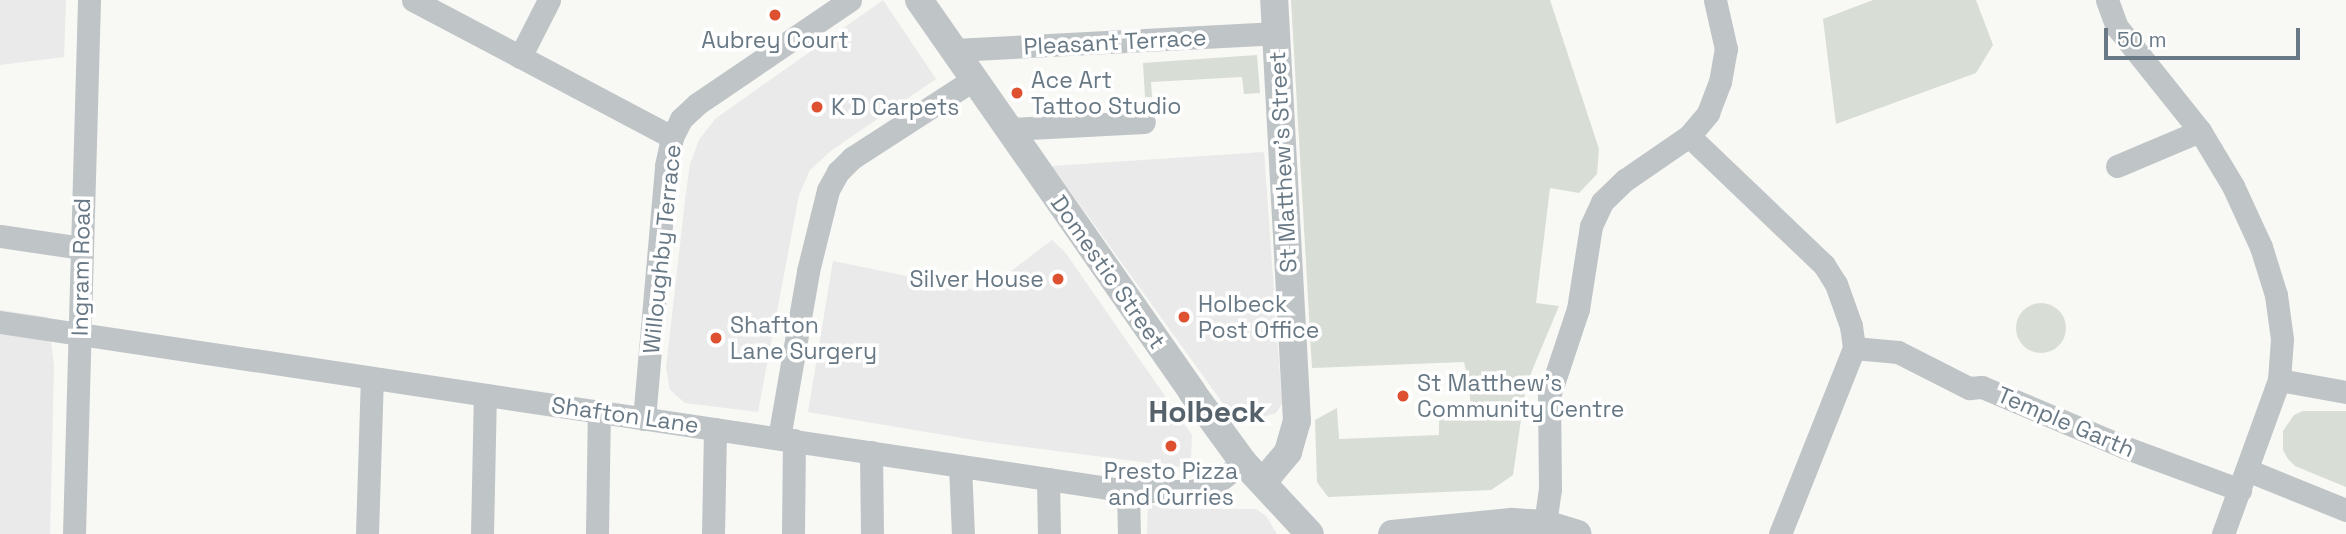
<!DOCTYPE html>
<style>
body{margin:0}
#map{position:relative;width:2346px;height:534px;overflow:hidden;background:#f8f8f5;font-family:"Space Grotesk",sans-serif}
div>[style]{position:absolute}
.built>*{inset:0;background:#e9eae9}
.green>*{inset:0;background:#d8ddd5}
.round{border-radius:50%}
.minor>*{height:23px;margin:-11.5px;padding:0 11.5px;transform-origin:11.5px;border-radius:11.5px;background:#bfc4c7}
.tertiary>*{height:28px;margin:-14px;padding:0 14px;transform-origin:14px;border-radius:14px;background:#bfc4c7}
.dots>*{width:19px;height:19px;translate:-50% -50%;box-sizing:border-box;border:4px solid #fff;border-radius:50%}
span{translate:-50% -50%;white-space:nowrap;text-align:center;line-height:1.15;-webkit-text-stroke:7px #fff;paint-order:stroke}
.poi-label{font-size:23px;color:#687985}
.left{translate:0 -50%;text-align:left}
.right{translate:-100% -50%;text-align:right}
.street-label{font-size:23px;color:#687985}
.district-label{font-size:30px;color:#56626b;font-weight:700}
.scale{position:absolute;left:2104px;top:28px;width:196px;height:32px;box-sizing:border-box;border:4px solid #687985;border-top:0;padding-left:9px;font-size:21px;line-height:24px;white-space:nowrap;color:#687985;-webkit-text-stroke:5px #fff;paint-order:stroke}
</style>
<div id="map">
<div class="built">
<div style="clip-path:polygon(0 0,66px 0,64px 57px,0 65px)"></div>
<div style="clip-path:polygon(883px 0,936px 79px,832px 150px,810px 170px,799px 195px,758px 412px,685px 403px,670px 390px,666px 368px,686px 192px,690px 164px,699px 140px,715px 119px)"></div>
<div style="clip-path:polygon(1264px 152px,1282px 404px,1276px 413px,1256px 419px,1242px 417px,1227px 409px,1052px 166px)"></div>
<div style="clip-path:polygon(1052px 240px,1065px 252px,1192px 435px,1191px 458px,1181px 467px,980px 441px,808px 412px,833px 261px,980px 291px,988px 277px,998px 281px)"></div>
<div style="clip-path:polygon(0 310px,48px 317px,54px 366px,50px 534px,0 534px)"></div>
<div style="clip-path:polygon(1148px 504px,1169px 509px,1256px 509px,1266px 516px,1277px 534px,1147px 534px)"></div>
</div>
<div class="green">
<div style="clip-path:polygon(1291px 0,1550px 0,1599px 149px,1597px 174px,1579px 193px,1550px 188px,1536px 303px,1559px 306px,1526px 385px,1513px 475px,1491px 490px,1328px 497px,1317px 482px,1315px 420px,1337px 408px,1339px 439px,1439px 435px,1439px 416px,1471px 414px,1469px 383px,1464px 362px,1312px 368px)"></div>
<div style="clip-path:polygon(1873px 0,1976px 0,1993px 45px,1976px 73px,1836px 124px,1823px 19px)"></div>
<div style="clip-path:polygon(1257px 55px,1260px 93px,1244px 94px,1242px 77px,1151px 82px,1152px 97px,1145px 97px,1143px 63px)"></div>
<div class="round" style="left:2016px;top:303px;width:50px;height:50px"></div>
<div style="clip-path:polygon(2303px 411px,2346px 411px,2346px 487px,2295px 466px,2288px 459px,2283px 450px,2283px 431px,2294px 415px)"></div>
</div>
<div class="minor">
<div style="left:413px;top:0;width:293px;rotate:27.9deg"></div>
<div style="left:2107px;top:0;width:29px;rotate:70deg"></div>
<div style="left:2117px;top:27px;width:133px;rotate:51.4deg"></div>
<div style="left:2200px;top:131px;width:64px;rotate:59deg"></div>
<div style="left:2233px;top:186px;width:67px;rotate:65.3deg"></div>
<div style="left:2261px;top:247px;width:50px;rotate:72.6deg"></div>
<div style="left:2276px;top:295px;width:44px;rotate:82.2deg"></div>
<div style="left:2282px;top:339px;width:41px;rotate:94.2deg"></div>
<div style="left:2279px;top:380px;width:164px;rotate:110deg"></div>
<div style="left:954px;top:50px;width:321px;rotate:-3deg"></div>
<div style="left:520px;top:57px;width:64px;rotate:-63deg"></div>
<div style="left:1010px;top:129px;width:134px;rotate:-3deg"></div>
<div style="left:1689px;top:136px;width:187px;rotate:43.7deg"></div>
<div style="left:1824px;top:265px;width:22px;rotate:58deg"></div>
<div style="left:1836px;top:284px;width:45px;rotate:70.3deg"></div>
<div style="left:1851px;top:326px;width:22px;rotate:82deg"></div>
<div style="left:1854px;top:348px;width:200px;rotate:111.7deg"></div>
<div style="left:2117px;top:166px;width:90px;rotate:-22.9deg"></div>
<div style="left:0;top:236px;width:82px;rotate:8.4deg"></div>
<div style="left:0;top:322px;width:1141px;rotate:8.52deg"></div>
<div style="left:1128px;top:491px;width:64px"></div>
<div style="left:1192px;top:491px;width:24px;rotate:-17deg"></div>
<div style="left:1215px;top:484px;width:36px;rotate:-38deg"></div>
<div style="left:1854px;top:348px;width:44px;rotate:5.2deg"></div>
<div style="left:1898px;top:352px;width:80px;rotate:26.9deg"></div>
<div style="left:1969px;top:388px;width:13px;rotate:-4deg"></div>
<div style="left:1982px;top:387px;width:154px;rotate:22.9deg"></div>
<div style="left:2124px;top:447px;width:124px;rotate:20.3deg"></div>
<div style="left:2279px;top:380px;width:68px;rotate:10.2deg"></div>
<div style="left:644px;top:419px;width:254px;rotate:-85deg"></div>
<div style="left:666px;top:166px;width:30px;rotate:-78deg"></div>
<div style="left:672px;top:137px;width:20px;rotate:-63deg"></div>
<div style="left:681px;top:119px;width:22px;rotate:-43deg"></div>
<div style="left:697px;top:104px;width:185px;rotate:-34.2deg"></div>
<div style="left:779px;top:438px;width:169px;rotate:-80.1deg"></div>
<div style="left:808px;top:271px;width:83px;rotate:-76.1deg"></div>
<div style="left:828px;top:190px;width:21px;rotate:-61deg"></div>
<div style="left:838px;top:172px;width:20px;rotate:-45deg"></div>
<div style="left:852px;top:158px;width:145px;rotate:-32.9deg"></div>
<div style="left:871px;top:452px;width:82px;rotate:89.3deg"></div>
<div style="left:960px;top:466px;width:68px;rotate:87.5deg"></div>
<div style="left:2247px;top:470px;width:107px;rotate:22deg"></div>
<div style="left:1048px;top:479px;width:55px;rotate:89deg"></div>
<div style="left:1128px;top:491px;width:43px;rotate:88.7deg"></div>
<div style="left:1545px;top:524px;width:35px;rotate:-82deg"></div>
<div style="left:1550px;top:489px;width:93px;rotate:-90.6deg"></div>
<div style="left:1549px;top:396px;width:92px;rotate:-71.6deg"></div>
<div style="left:1578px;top:309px;width:84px;rotate:-81.1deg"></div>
<div style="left:1591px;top:226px;width:26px;rotate:-65deg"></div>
<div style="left:1602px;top:202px;width:32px;rotate:-44deg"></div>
<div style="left:1625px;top:180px;width:78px;rotate:-34.5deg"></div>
<div style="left:1689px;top:136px;width:30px;rotate:-50deg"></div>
<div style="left:1708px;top:113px;width:33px;rotate:-69deg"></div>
<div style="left:1720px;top:82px;width:34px;rotate:-80deg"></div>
<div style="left:1726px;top:49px;width:50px;rotate:-102.7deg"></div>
<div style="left:74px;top:534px;width:534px;rotate:-88.39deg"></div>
<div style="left:367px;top:534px;width:156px;rotate:-88.2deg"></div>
<div style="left:482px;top:534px;width:139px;rotate:-88.8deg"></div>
<div style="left:597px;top:534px;width:122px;rotate:-89.1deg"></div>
<div style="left:713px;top:534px;width:105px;rotate:-88.9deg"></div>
<div style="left:793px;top:534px;width:94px;rotate:-89.4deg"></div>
</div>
<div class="tertiary">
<div style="left:919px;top:0;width:478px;rotate:55.1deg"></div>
<div style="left:1192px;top:392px;width:87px;rotate:53.9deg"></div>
<div style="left:1243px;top:462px;width:98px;rotate:47.1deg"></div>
<div style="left:1263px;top:482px;width:39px;rotate:-50deg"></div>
<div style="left:1288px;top:452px;width:32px;rotate:-74deg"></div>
<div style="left:1297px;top:421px;width:422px;rotate:-93.1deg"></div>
<div style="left:1392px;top:534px;width:120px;rotate:-5.8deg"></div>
<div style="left:1511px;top:522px;width:34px;rotate:3deg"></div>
<div style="left:1545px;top:524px;width:34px;rotate:17deg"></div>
</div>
<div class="dots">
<div style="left:775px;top:15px;background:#dd5130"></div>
<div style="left:1017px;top:93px;background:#dd5130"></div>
<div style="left:817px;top:107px;background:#dd5130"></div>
<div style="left:1058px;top:279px;background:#dd5130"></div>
<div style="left:1184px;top:317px;background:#dd5130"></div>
<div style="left:716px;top:338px;background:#dd5130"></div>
<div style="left:1403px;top:396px;background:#dd5130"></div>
<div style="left:1171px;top:446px;background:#dd5130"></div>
</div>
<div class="poi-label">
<span style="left:775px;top:40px">Aubrey Court</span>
<span class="left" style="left:1031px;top:93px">Ace Art<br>Tattoo Studio</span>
<span class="left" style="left:831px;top:107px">K D Carpets</span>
<span class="right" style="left:1044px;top:279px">Silver House</span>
<span class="left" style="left:1198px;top:317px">Holbeck<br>Post Office</span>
<span class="left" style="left:730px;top:338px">Shafton<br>Lane Surgery</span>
<span class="left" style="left:1417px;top:396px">St Matthew's<br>Community Centre</span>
<span style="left:1171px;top:484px">Presto Pizza<br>and Curries</span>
</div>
<div class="street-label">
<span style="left:1115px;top:42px;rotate:-3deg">Pleasant Terrace</span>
<span style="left:1283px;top:162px;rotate:-93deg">St Matthew's Street</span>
<span style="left:662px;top:249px;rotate:-84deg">Willoughby Terrace</span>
<span style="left:81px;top:267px;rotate:-89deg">Ingram Road</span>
<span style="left:1108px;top:272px;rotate:55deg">Domestic Street</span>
<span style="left:625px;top:415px;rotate:8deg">Shafton Lane</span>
<span style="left:2066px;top:422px;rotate:23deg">Temple Garth</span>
</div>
<div class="district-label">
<span style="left:1207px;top:412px">Holbeck</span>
</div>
<div class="scale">50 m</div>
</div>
